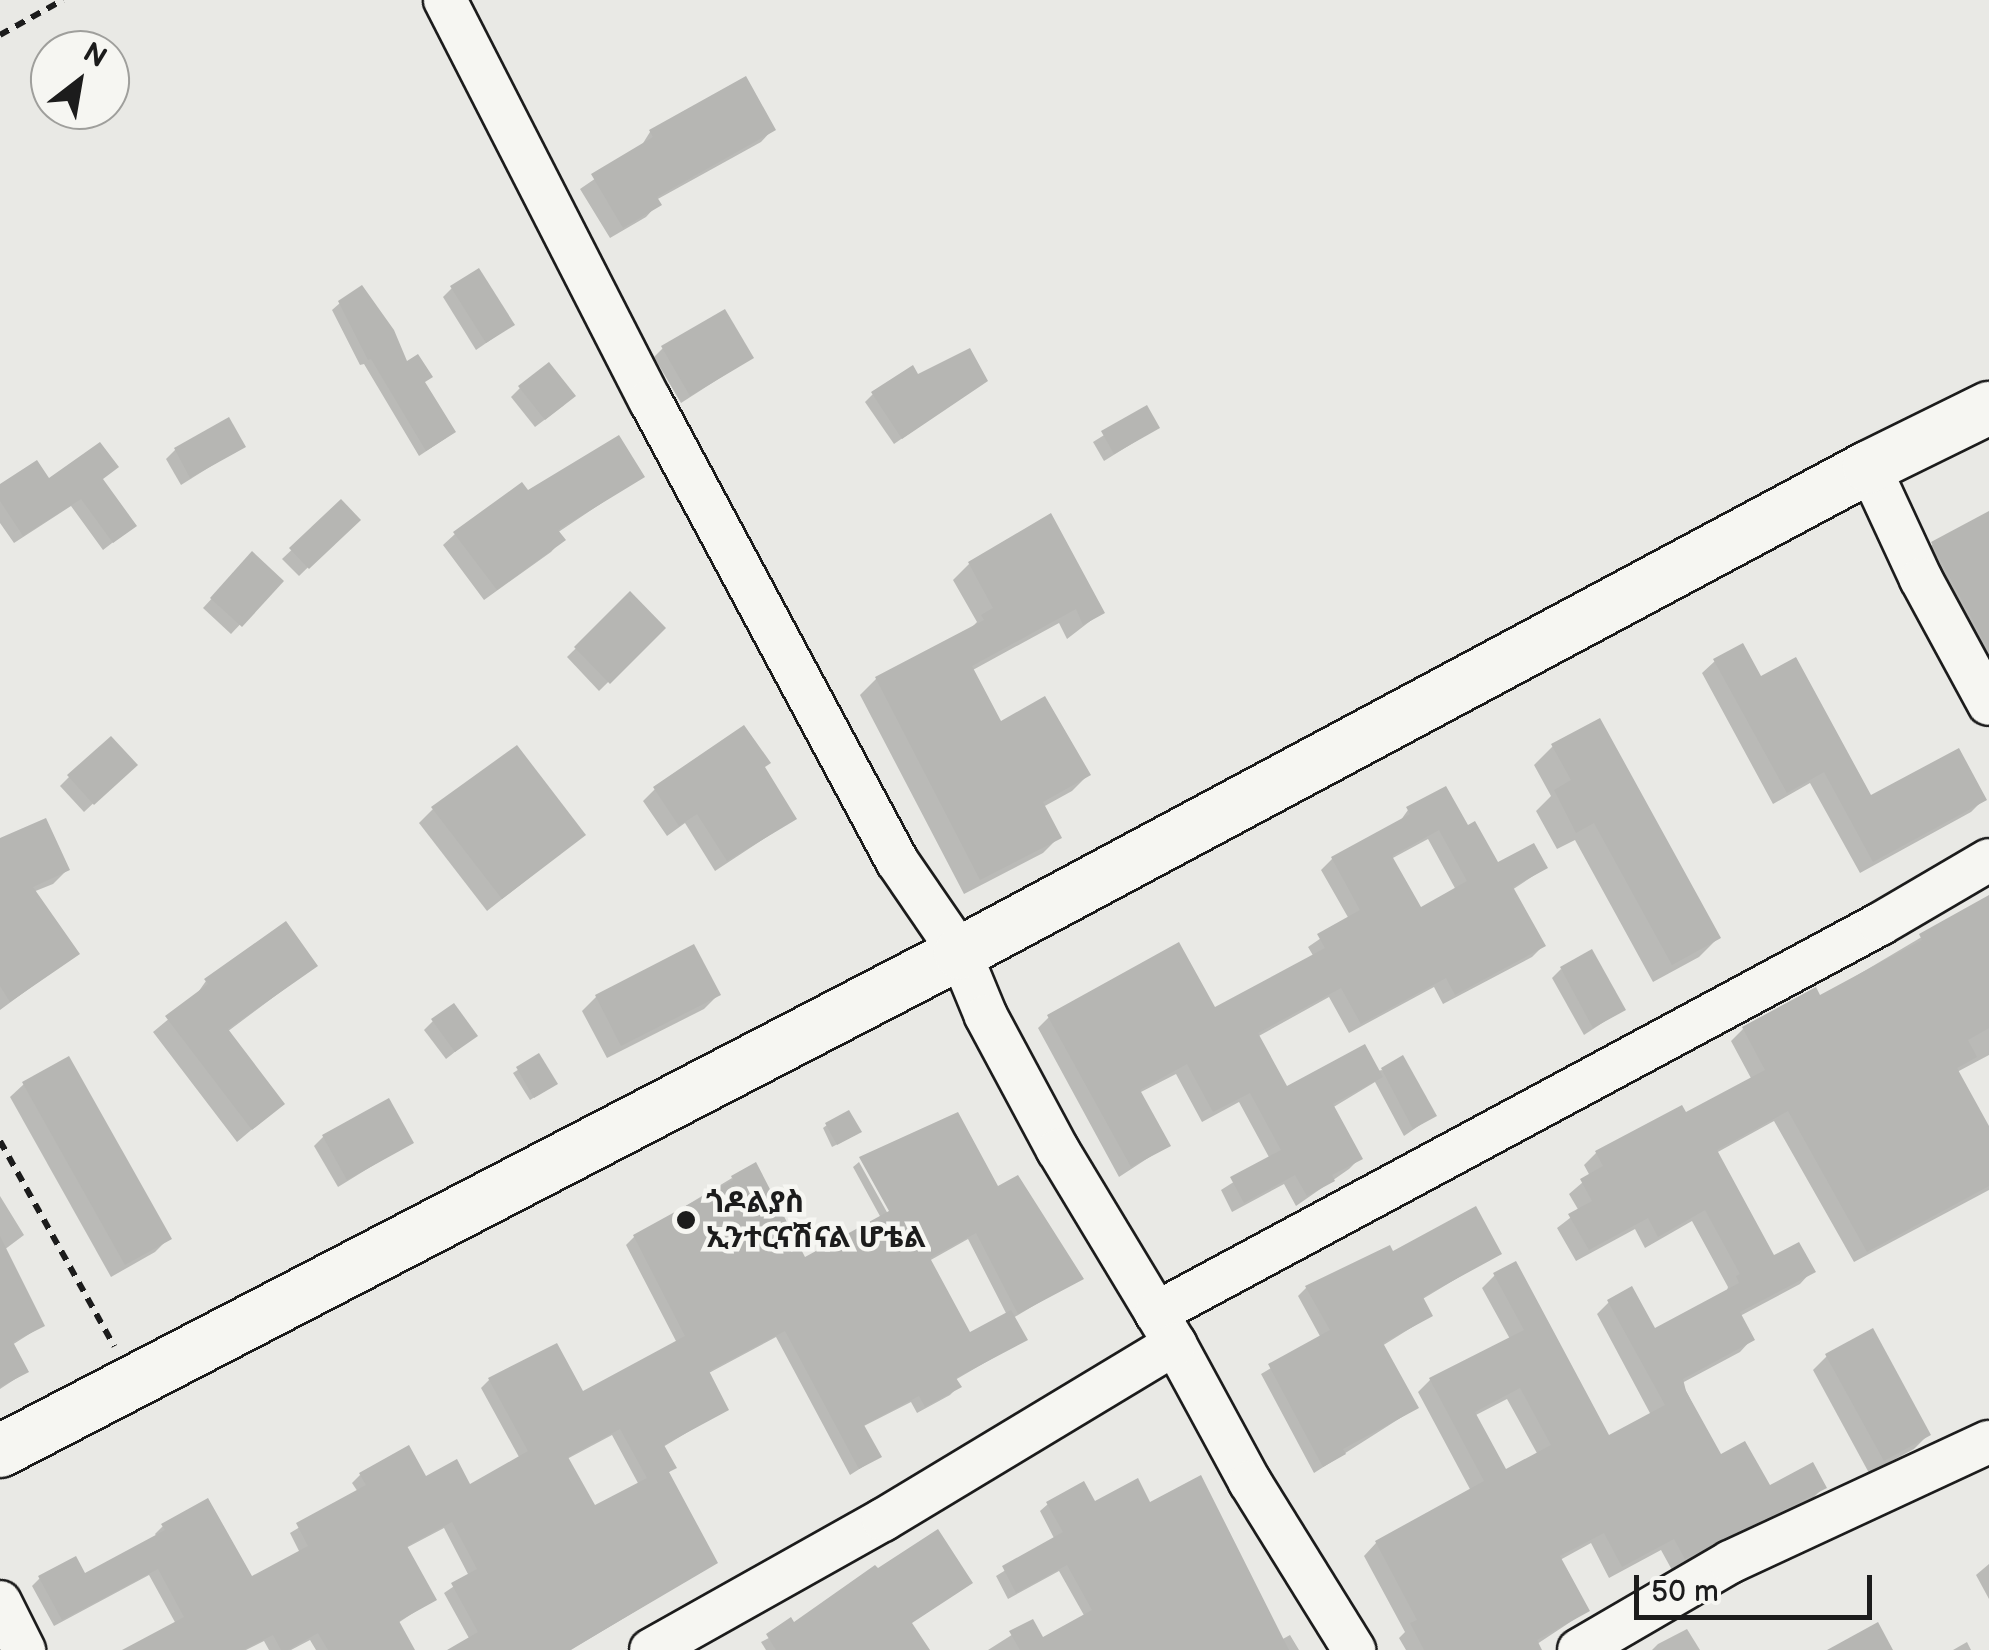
<!DOCTYPE html>
<meta charset="utf-8">
<style>
body{margin:0}
#map{position:relative;width:1989px;height:1650px;overflow:hidden;background:#e9e9e5;font-family:"Balsamiq Sans","Noto Sans Ethiopic",sans-serif}
div>[style]{position:absolute}
.shadow>*{inset:0;background:#0003}
.building>*{inset:0;background:#b6b6b3}
.path>*{height:6px;margin-top:-3px;transform-origin:0;background:repeating-linear-gradient(90deg,#1c1c1c 0 10px,transparent 0 18px)}
.roads{filter:drop-shadow(2px 0 #1c1c1c) drop-shadow(-2px 0 #1c1c1c) drop-shadow(0 2px #1c1c1c) drop-shadow(0 -2px #1c1c1c)}
.minor>*{height:42px;margin:-21px;padding:0 21px;transform-origin:21px;border-radius:21px;background:#f6f6f2}
.major>*{height:52px;margin:-26px;padding:0 26px;transform-origin:26px;border-radius:26px;background:#f6f6f2}
.dots>*{width:28px;height:28px;translate:-50% -50%;box-sizing:border-box;border:5px solid #f6f6f2;border-radius:50%}
span{translate:-50% -50%;white-space:nowrap;text-align:center;line-height:1.15;-webkit-text-stroke:9px #f6f6f2;paint-order:stroke}
.poi-label{font-size:30px;color:#1c1c1c;font-weight:700}
.left{translate:0 -50%;text-align:left}
.north{position:absolute;left:30px;top:30px;width:100px;height:100px;box-sizing:border-box;background:#f6f6f2;border:2px solid #9f9f9c;border-radius:50%;rotate:31deg;font-size:28px;font-weight:700;line-height:40px;text-align:center;color:#1c1c1c}
.north::after{content:'';display:block;margin:auto;width:35px;height:45px;background:#1c1c1c;clip-path:polygon(50% 0,100% 100%,50% 72%,0 100%)}
.scale{position:absolute;left:1634px;top:1575px;width:238px;height:45px;box-sizing:border-box;border:5px solid #1c1c1c;border-top:0;padding-left:12px;font-size:30px;line-height:35px;white-space:nowrap;color:#1c1c1c;-webkit-text-stroke:8px #f6f6f2;paint-order:stroke}
</style>
<div id="map">
<div class="shadow">
<div style="clip-path:polygon(773px 129px,761px 142px,656px 200px,658px 204px,646px 217px,610px 238px,580px 189px,640px 148px,650px 132px)"></div>
<div style="clip-path:polygon(452px 288px,512px 325px,476px 350px,443px 297px)"></div>
<div style="clip-path:polygon(340px 303px,423px 383px,446px 438px,419px 456px,364px 364px,360px 365px,332px 310px)"></div>
<div style="clip-path:polygon(663px 348px,751px 358px,681px 403px,654px 357px)"></div>
<div style="clip-path:polygon(985px 381px,894px 444px,865px 402px,873px 394px)"></div>
<div style="clip-path:polygon(520px 388px,564px 405px,535px 427px,511px 397px)"></div>
<div style="clip-path:polygon(1146px 409px,1157px 428px,1104px 461px,1093px 442px)"></div>
<div style="clip-path:polygon(243px 446px,181px 485px,166px 459px,175px 450px)"></div>
<div style="clip-path:polygon(642px 476px,557px 533px,562px 540px,551px 552px,484px 600px,443px 545px,455px 534px,528px 494px)"></div>
<div style="clip-path:polygon(101px 480px,134px 526px,103px 550px,71px 506px,14px 543px,0 523px,0 487px)"></div>
<div style="clip-path:polygon(341px 503px,357px 520px,299px 576px,282px 559px)"></div>
<div style="clip-path:polygon(1989px 513px,1989px 687px,1914px 562px,1933px 544px)"></div>
<div style="clip-path:polygon(252px 555px,281px 581px,231px 634px,203px 608px)"></div>
<div style="clip-path:polygon(969px 564px,1102px 612px,1067px 639px,1059px 623px,971px 671px,1000px 725px,1088px 775px,1072px 791px,1043px 807px,1059px 837px,1043px 853px,964px 894px,860px 695px,876px 679px,967px 632px,977px 622px,953px 580px)"></div>
<div style="clip-path:polygon(630px 595px,663px 628px,599px 691px,567px 657px)"></div>
<div style="clip-path:polygon(1715px 661px,1760px 679px,1870px 799px,1984px 799px,1971px 812px,1860px 873px,1810px 783px,1773px 804px,1702px 673px)"></div>
<div style="clip-path:polygon(1553px 746px,1718px 938px,1699px 957px,1653px 982px,1575px 840px,1557px 849px,1536px 811px,1551px 796px,1534px 765px)"></div>
<div style="clip-path:polygon(134px 765px,84px 812px,60px 786px,69px 777px)"></div>
<div style="clip-path:polygon(763px 768px,794px 819px,715px 871px,685px 823px,667px 836px,643px 801px,655px 789px)"></div>
<div style="clip-path:polygon(433px 809px,583px 835px,487px 911px,419px 823px)"></div>
<div style="clip-path:polygon(evenodd,1408px 810px,1467px 829px,1497px 866px,1545px 868px,1512px 890px,1543px 946px,1532px 957px,1443px 1004px,1434px 987px,1349px 1033px,1329px 997px,1257px 1037px,1286px 1090px,1382px 1070px,1433px 1116px,1404px 1136px,1375px 1082px,1332px 1108px,1360px 1158px,1349px 1169px,1296px 1206px,1284px 1184px,1232px 1212px,1221px 1190px,1270px 1159px,1239px 1102px,1202px 1122px,1176px 1074px,1139px 1093px,1168px 1145px,1119px 1177px,1038px 1028px,1049px 1017px,1214px 1011px,1314px 957px,1308px 947px,1349px 919px,1321px 870px,1332px 859px,1398px 824px,1408px 810px,1428px 839px,1456px 890px,1420px 910px,1391px 859px,1428px 839px)"></div>
<div style="clip-path:polygon(0 841px,67px 870px,53px 884px,33px 892px,76px 954px,0 1010px)"></div>
<div style="clip-path:polygon(evenodd,1989px 897px,1989px 1055px,1957px 1072px,1989px 1128px,1989px 1190px,1854px 1262px,1774px 1121px,1716px 1153px,1773px 1258px,1812px 1271px,1800px 1284px,1740px 1316px,1752px 1339px,1740px 1352px,1682px 1383px,1720px 1458px,1769px 1489px,1824px 1487px,1811px 1500px,1672px 1570px,1661px 1550px,1609px 1578px,1591px 1543px,1560px 1560px,1587px 1611px,1528px 1650px,1406px 1650px,1399px 1638px,1405px 1632px,1364px 1556px,1376px 1543px,1471px 1491px,1418px 1392px,1430px 1380px,1510px 1339px,1482px 1288px,1495px 1275px,1608px 1438px,1651px 1415px,1597px 1314px,1609px 1302px,1654px 1332px,1726px 1293px,1728px 1287px,1692px 1221px,1645px 1248px,1635px 1229px,1576px 1261px,1557px 1228px,1579px 1211px,1569px 1194px,1590px 1176px,1584px 1165px,1596px 1153px,1685px 1115px,1752px 1080px,1731px 1041px,1743px 1029px,1819px 998px,1989px 897px,1507px 1399px,1538px 1455px,1505px 1472px,1474px 1416px,1507px 1399px)"></div>
<div style="clip-path:polygon(315px 966px,227px 1032px,282px 1104px,237px 1142px,153px 1032px,194px 998px,206px 981px)"></div>
<div style="clip-path:polygon(1561px 969px,1622px 1010px,1584px 1035px,1552px 978px)"></div>
<div style="clip-path:polygon(718px 995px,704px 1009px,607px 1058px,582px 1011px,596px 997px)"></div>
<div style="clip-path:polygon(433px 1021px,475px 1036px,446px 1059px,424px 1030px)"></div>
<div style="clip-path:polygon(538px 1057px,551px 1087px,530px 1100px,513px 1073px)"></div>
<div style="clip-path:polygon(24px 1084px,169px 1238px,155px 1252px,111px 1277px,10px 1097px)"></div>
<div style="clip-path:polygon(827px 1125px,855px 1135px,832px 1147px,823px 1128px)"></div>
<div style="clip-path:polygon(323px 1137px,411px 1142px,338px 1187px,314px 1146px)"></div>
<div style="clip-path:polygon(evenodd,859px 1162px,893px 1223px,997px 1189px,1080px 1278px,1013px 1318px,1024px 1340px,955px 1380px,958px 1387px,950px 1395px,917px 1413px,911px 1402px,862px 1427px,878px 1457px,850px 1475px,776px 1337px,707px 1374px,726px 1409px,663px 1447px,674px 1467px,667px 1474px,715px 1563px,571px 1650px,452px 1650px,470px 1640px,444px 1593px,469px 1576px,444px 1528px,406px 1548px,434px 1599px,398px 1623px,412px 1650px,316px 1650px,310px 1640px,291px 1650px,269px 1650px,264px 1641px,246px 1650px,128px 1650px,176px 1624px,149px 1575px,54px 1626px,32px 1586px,40px 1578px,84px 1576px,157px 1537px,155px 1534px,163px 1526px,251px 1579px,300px 1553px,290px 1533px,358px 1492px,352px 1483px,360px 1475px,469px 1487px,519px 1457px,481px 1388px,489px 1380px,582px 1394px,677px 1343px,626px 1245px,634px 1237px,732px 1178px,804px 1260px,881px 1218px,853px 1167px,859px 1162px,968px 1239px,1007px 1315px,969px 1336px,929px 1261px,968px 1239px,859px 1162px,612px 1435px,639px 1485px,594px 1509px,567px 1459px,612px 1435px)"></div>
<div style="clip-path:polygon(0 1196px,24px 1235px,4px 1250px,42px 1326px,12px 1345px,26px 1372px,0 1389px)"></div>
<div style="clip-path:polygon(1499px 1253px,1421px 1300px,1430px 1316px,1382px 1346px,1416px 1408px,1314px 1473px,1261px 1374px,1321px 1338px,1298px 1296px,1306px 1288px)"></div>
<div style="clip-path:polygon(1827px 1356px,1928px 1435px,1914px 1449px,1869px 1473px,1813px 1370px)"></div>
<div style="clip-path:polygon(1048px 1504px,1149px 1505px,1281px 1640px,1290px 1635px,1299px 1650px,988px 1650px,1032px 1622px,1042px 1641px,1085px 1617px,1059px 1571px,1008px 1599px,996px 1576px,1055px 1540px,1040px 1511px)"></div>
<div style="clip-path:polygon(1989px 1564px,1989px 1599px,1976px 1575px)"></div>
<div style="clip-path:polygon(910px 1624px,927px 1650px,766px 1650px,761px 1642px,794px 1625px)"></div>
<div style="clip-path:polygon(1687px 1629px,1700px 1650px,1652px 1650px,1658px 1644px)"></div>
<div style="clip-path:polygon(1967px 1642px,1971px 1650px,1953px 1650px)"></div>
</div>
<div class="building">
<div style="clip-path:polygon(746px 76px,776px 130px,657px 197px,662px 205px,623px 228px,591px 174px,653px 137px,649px 130px)"></div>
<div style="clip-path:polygon(479px 268px,515px 325px,486px 343px,450px 286px)"></div>
<div style="clip-path:polygon(362px 285px,394px 330px,407px 361px,418px 354px,433px 377px,425px 382px,456px 432px,426px 451px,371px 359px,368px 360px,338px 301px)"></div>
<div style="clip-path:polygon(725px 309px,754px 358px,690px 396px,661px 346px)"></div>
<div style="clip-path:polygon(970px 348px,988px 381px,902px 439px,871px 392px,913px 365px,918px 374px)"></div>
<div style="clip-path:polygon(549px 362px,576px 396px,545px 420px,518px 386px)"></div>
<div style="clip-path:polygon(1147px 405px,1160px 428px,1114px 454px,1101px 431px)"></div>
<div style="clip-path:polygon(229px 417px,246px 447px,190px 478px,174px 448px)"></div>
<div style="clip-path:polygon(619px 435px,645px 477px,558px 530px,566px 540px,497px 590px,453px 532px,522px 482px,528px 490px)"></div>
<div style="clip-path:polygon(100px 442px,119px 467px,103px 479px,137px 526px,113px 543px,81px 499px,23px 536px,0 501px,0 484px,37px 460px,49px 478px)"></div>
<div style="clip-path:polygon(341px 499px,361px 520px,309px 569px,289px 548px)"></div>
<div style="clip-path:polygon(1989px 511px,1989px 651px,1931px 542px)"></div>
<div style="clip-path:polygon(1051px 513px,1105px 613px,1083px 625px,1076px 609px,972px 666px,1001px 721px,1045px 696px,1091px 775px,1043px 802px,1062px 838px,980px 880px,875px 677px,984px 620px,981px 615px,993px 608px,968px 562px)"></div>
<div style="clip-path:polygon(252px 551px,284px 581px,242px 627px,210px 598px)"></div>
<div style="clip-path:polygon(630px 591px,666px 628px,610px 684px,574px 647px)"></div>
<div style="clip-path:polygon(1743px 643px,1761px 676px,1796px 657px,1871px 795px,1959px 748px,1987px 800px,1873px 862px,1824px 772px,1787px 793px,1713px 659px)"></div>
<div style="clip-path:polygon(1600px 718px,1721px 938px,1672px 965px,1594px 823px,1576px 833px,1554px 790px,1571px 780px,1551px 744px)"></div>
<div style="clip-path:polygon(744px 725px,771px 763px,765px 767px,797px 819px,727px 861px,697px 814px,679px 826px,653px 787px)"></div>
<div style="clip-path:polygon(111px 736px,138px 765px,94px 805px,67px 775px)"></div>
<div style="clip-path:polygon(517px 745px,586px 835px,502px 899px,431px 807px)"></div>
<div style="clip-path:polygon(evenodd,1446px 786px,1468px 825px,1475px 821px,1498px 862px,1534px 843px,1548px 868px,1513px 887px,1546px 946px,1455px 995px,1446px 978px,1361px 1024px,1341px 988px,1258px 1033px,1287px 1086px,1365px 1044px,1383px 1077px,1333px 1104px,1363px 1159px,1332px 1175px,1335px 1181px,1307px 1196px,1295px 1175px,1244px 1203px,1230px 1177px,1281px 1150px,1250px 1093px,1213px 1112px,1187px 1064px,1140px 1090px,1171px 1146px,1131px 1167px,1047px 1015px,1179px 942px,1215px 1007px,1325px 948px,1317px 934px,1360px 910px,1331px 857px,1410px 814px,1406px 807px,1446px 786px,1439px 830px,1467px 881px,1421px 907px,1392px 856px,1439px 830px)"></div>
<div style="clip-path:polygon(46px 818px,70px 870px,33px 887px,80px 954px,10px 1002px,0 986px,0 838px)"></div>
<div style="clip-path:polygon(evenodd,1989px 895px,1989px 1028px,1968px 1040px,1977px 1057px,1957px 1068px,1989px 1126px,1989px 1186px,1867px 1252px,1788px 1111px,1717px 1150px,1774px 1255px,1799px 1242px,1816px 1272px,1740px 1312px,1755px 1340px,1683px 1379px,1686px 1391px,1721px 1454px,1745px 1441px,1770px 1485px,1813px 1462px,1827px 1488px,1685px 1559px,1674px 1539px,1622px 1567px,1604px 1533px,1560px 1556px,1590px 1611px,1537px 1640px,1542px 1650px,1424px 1650px,1410px 1623px,1417px 1620px,1375px 1541px,1484px 1481px,1429px 1378px,1524px 1330px,1493px 1273px,1516px 1261px,1609px 1435px,1665px 1405px,1607px 1300px,1632px 1286px,1655px 1328px,1739px 1283px,1736px 1276px,1740px 1274px,1705px 1210px,1658px 1237px,1648px 1218px,1589px 1250px,1568px 1214px,1592px 1201px,1580px 1179px,1603px 1166px,1595px 1151px,1682px 1105px,1686px 1112px,1765px 1070px,1742px 1027px,1816px 987px,1820px 995px,1922px 940px,1919px 934px,1989px 895px,1520px 1388px,1551px 1445px,1506px 1469px,1475px 1412px,1520px 1388px)"></div>
<div style="clip-path:polygon(286px 921px,318px 966px,228px 1029px,285px 1104px,252px 1130px,165px 1016px,208px 984px,204px 979px)"></div>
<div style="clip-path:polygon(694px 944px,721px 995px,621px 1046px,595px 995px)"></div>
<div style="clip-path:polygon(1592px 949px,1626px 1010px,1593px 1028px,1560px 967px)"></div>
<div style="clip-path:polygon(454px 1003px,478px 1036px,455px 1052px,431px 1019px)"></div>
<div style="clip-path:polygon(539px 1053px,558px 1084px,534px 1098px,516px 1067px)"></div>
<div style="clip-path:polygon(1403px 1055px,1437px 1116px,1413px 1129px,1381px 1068px)"></div>
<div style="clip-path:polygon(69px 1056px,172px 1239px,125px 1265px,22px 1082px)"></div>
<div style="clip-path:polygon(389px 1098px,414px 1143px,347px 1180px,322px 1135px)"></div>
<div style="clip-path:polygon(849px 1110px,862px 1132px,837px 1145px,825px 1123px)"></div>
<div style="clip-path:polygon(evenodd,958px 1112px,998px 1186px,1018px 1175px,1084px 1279px,1018px 1314px,976px 1233px,930px 1258px,970px 1332px,1011px 1310px,1028px 1340px,956px 1378px,962px 1387px,925px 1407px,919px 1396px,864px 1425px,882px 1457px,859px 1469px,785px 1331px,709px 1371px,729px 1410px,664px 1445px,677px 1468px,669px 1472px,718px 1563px,570px 1650px,447px 1650px,478px 1632px,451px 1583px,477px 1569px,452px 1522px,407px 1546px,437px 1600px,399px 1621px,415px 1650px,328px 1650px,318px 1633px,288px 1650px,281px 1650px,273px 1635px,243px 1650px,122px 1650px,184px 1617px,158px 1569px,62px 1620px,38px 1576px,76px 1556px,85px 1573px,165px 1530px,161px 1524px,208px 1498px,252px 1576px,308px 1546px,296px 1523px,366px 1485px,359px 1473px,409px 1445px,426px 1476px,457px 1459px,470px 1484px,528px 1451px,488px 1378px,557px 1343px,583px 1391px,685px 1336px,633px 1235px,733px 1180px,731px 1176px,756px 1162px,805px 1257px,889px 1211px,859px 1157px,958px 1112px,620px 1429px,647px 1478px,595px 1505px,568px 1457px,620px 1429px)"></div>
<div style="clip-path:polygon(1476px 1206px,1502px 1254px,1423px 1297px,1433px 1316px,1383px 1343px,1419px 1408px,1343px 1449px,1346px 1454px,1323px 1467px,1268px 1364px,1330px 1330px,1305px 1286px,1390px 1245px,1393px 1251px)"></div>
<div style="clip-path:polygon(0 1236px,45px 1326px,13px 1342px,29px 1372px,0 1387px)"></div>
<div style="clip-path:polygon(1873px 1328px,1931px 1435px,1884px 1461px,1825px 1354px)"></div>
<div style="clip-path:polygon(1201px 1475px,1289px 1650px,1020px 1650px,1009px 1631px,1033px 1619px,1043px 1637px,1092px 1610px,1067px 1565px,1016px 1593px,1002px 1566px,1063px 1532px,1046px 1502px,1084px 1481px,1095px 1501px,1138px 1478px,1150px 1502px)"></div>
<div style="clip-path:polygon(938px 1529px,973px 1583px,912px 1623px,930px 1650px,776px 1650px,766px 1634px,791px 1617px,794px 1622px,875px 1565px,878px 1568px)"></div>
<div style="clip-path:polygon(1878px 1622px,1893px 1650px,1827px 1650px)"></div>
</div>
<div class="path">
<div style="left:0;top:35px;width:72px;rotate:-29.1deg"></div>
<div style="left:0;top:1141px;width:235px;rotate:60.9deg"></div>
</div>
<div class="roads">
<div class="minor">
<div style="left:445px;top:0;width:449px;rotate:62.9deg"></div>
<div style="left:650px;top:400px;width:523px;rotate:61.82deg"></div>
<div style="left:897px;top:861px;width:112px;rotate:55.6deg"></div>
<div style="left:960px;top:953px;width:68px;rotate:67.6deg"></div>
<div style="left:986px;top:1016px;width:152px;rotate:61.8deg"></div>
<div style="left:1058px;top:1150px;width:227px;rotate:58.9deg"></div>
<div style="left:1175px;top:1344px;width:157px;rotate:61.5deg"></div>
<div style="left:1250px;top:1482px;width:198px;rotate:58.2deg"></div>
<div style="left:1869px;top:467px;width:123px;rotate:65.1deg"></div>
<div style="left:1921px;top:579px;width:142px;rotate:61.5deg"></div>
<div style="left:1156px;top:1313px;width:822px;rotate:-28.25deg"></div>
<div style="left:1880px;top:924px;width:126px;rotate:-30.4deg"></div>
<div style="left:0;top:1602px;width:54px;rotate:63.4deg"></div>
<div style="left:651px;top:1650px;width:266px;rotate:-29.3deg"></div>
<div style="left:883px;top:1520px;width:341px;rotate:-31.1deg"></div>
<div style="left:1579px;top:1650px;width:175px;rotate:-30.2deg"></div>
<div style="left:1730px;top:1562px;width:285px;rotate:-24.9deg"></div>
</div>
<div class="major">
<div style="left:0;top:1451px;width:1081px;rotate:-27.42deg"></div>
<div style="left:960px;top:953px;width:1031px;rotate:-28.13deg"></div>
<div style="left:1869px;top:467px;width:134px;rotate:-26.2deg"></div>
</div>
</div>
<div class="dots">
<div style="left:686px;top:1220px;background:#1c1c1c"></div>
</div>
<div class="poi-label">
<span class="left" style="left:706px;top:1220px">ጎዶልያስ<br>ኢንተርናሽናል ሆቴል</span>
</div>
<div class="north">N</div>
<div class="scale">50 m</div>
</div>
